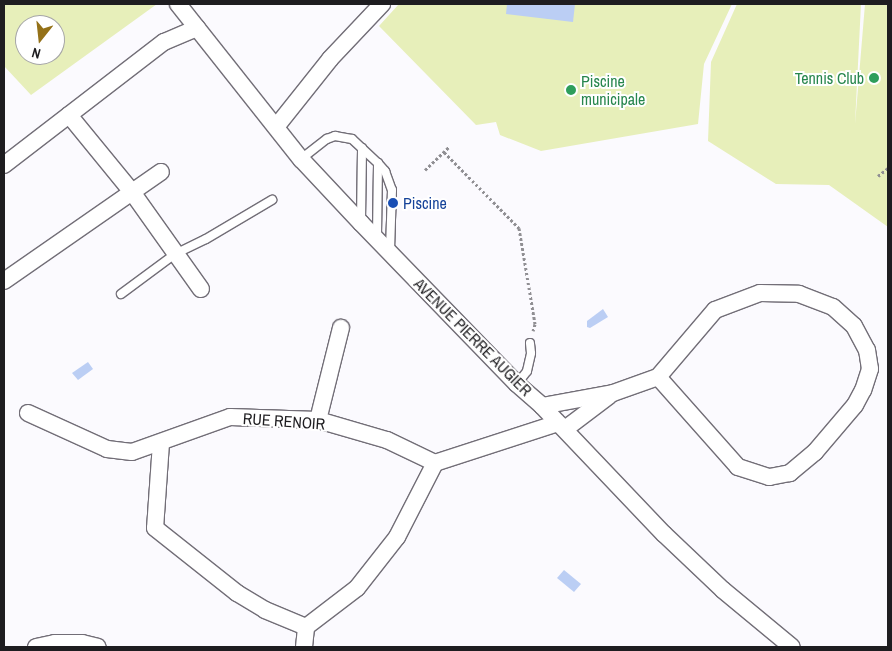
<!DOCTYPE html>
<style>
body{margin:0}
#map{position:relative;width:892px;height:651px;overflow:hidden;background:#fbfafe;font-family:"Archivo Narrow",sans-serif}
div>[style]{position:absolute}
.green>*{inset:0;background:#e7efba}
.water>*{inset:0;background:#bbcef4}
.path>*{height:3px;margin-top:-1.5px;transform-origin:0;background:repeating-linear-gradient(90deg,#908f93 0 2.5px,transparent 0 5px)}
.roads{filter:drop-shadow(1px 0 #726e77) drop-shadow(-1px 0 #726e77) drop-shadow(0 1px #726e77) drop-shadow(0 -1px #726e77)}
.service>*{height:8px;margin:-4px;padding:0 4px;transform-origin:4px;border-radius:4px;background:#fff}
.minor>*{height:16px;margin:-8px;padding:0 8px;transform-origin:8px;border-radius:8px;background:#fff}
.dots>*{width:14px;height:14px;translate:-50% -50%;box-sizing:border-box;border:2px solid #fff;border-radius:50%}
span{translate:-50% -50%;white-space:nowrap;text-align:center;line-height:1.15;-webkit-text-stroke:4px #fff;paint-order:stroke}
.leisure-label{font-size:16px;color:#27864d}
.right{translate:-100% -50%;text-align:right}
.left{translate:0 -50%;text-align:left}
.transit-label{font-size:16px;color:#164399}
.street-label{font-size:16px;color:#1e1d20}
.frame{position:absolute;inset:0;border:5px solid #1e1d20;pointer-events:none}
.north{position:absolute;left:15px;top:15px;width:50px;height:50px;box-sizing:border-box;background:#fff;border:1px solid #a5a5a6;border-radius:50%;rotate:196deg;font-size:14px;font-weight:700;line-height:20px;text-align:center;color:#1e1d20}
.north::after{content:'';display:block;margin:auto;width:18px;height:22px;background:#947118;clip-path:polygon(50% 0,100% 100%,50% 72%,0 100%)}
</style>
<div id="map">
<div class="green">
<div style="clip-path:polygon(evenodd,4px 4px,157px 4px,31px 95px,4px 66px,4px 4px,25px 25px,55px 25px,55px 55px,25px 55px,25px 25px)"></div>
<div style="clip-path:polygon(399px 4px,732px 4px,704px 64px,698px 124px,541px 151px,500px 135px,496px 122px,476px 125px,379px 26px)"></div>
<div style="clip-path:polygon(737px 4px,861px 4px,855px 124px,865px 4px,888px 4px,888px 227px,829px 185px,776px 184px,708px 141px,711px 62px)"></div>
</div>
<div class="water">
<div style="clip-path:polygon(507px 4px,575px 4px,573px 22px,506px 14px)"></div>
<div style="clip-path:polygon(603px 309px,608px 317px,590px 328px,587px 327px,587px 321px)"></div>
<div style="clip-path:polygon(88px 362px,93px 369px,78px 380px,72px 373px)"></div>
<div style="clip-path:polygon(564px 570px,581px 584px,574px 592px,557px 578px)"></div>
</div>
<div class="path">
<div style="left:444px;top:152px;width:107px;rotate:45.4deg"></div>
<div style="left:519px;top:228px;width:97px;rotate:80.5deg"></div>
<div style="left:535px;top:324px;width:7px;rotate:106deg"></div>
<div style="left:425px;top:170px;width:33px;rotate:-44deg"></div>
<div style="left:878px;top:176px;width:13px;rotate:-39deg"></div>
</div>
<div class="roads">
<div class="service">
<div style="left:301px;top:159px;width:33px;rotate:-38deg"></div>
<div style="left:327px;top:139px;width:9px;rotate:-21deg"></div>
<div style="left:335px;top:136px;width:17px;rotate:10deg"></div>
<div style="left:352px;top:139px;width:35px;rotate:43deg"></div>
<div style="left:378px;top:163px;width:11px;rotate:49deg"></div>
<div style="left:385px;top:171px;width:20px;rotate:70deg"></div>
<div style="left:392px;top:190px;width:61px;rotate:91.9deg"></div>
<div style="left:361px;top:221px;width:73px;rotate:-89.2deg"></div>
<div style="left:377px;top:236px;width:73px;rotate:-89.2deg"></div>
<div style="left:121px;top:294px;width:67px;rotate:-36.5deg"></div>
<div style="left:175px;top:254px;width:34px;rotate:-26deg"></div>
<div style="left:206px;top:239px;width:77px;rotate:-30.6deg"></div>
<div style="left:517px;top:384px;width:16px;rotate:-52deg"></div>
<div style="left:527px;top:371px;width:18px;rotate:-77deg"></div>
<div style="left:531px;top:353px;width:10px;rotate:-96deg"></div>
</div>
<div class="minor">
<div style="left:178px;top:4px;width:198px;rotate:51.6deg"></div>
<div style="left:301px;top:159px;width:88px;rotate:46.8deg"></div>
<div style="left:361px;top:223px;width:224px;rotate:45.9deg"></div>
<div style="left:517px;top:384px;width:33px;rotate:41deg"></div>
<div style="left:542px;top:406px;width:177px;rotate:46.4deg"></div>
<div style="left:664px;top:534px;width:81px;rotate:43.5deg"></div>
<div style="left:723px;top:590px;width:89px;rotate:39.6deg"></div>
<div style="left:69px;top:115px;width:99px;rotate:50.7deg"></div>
<div style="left:132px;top:192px;width:119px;rotate:54.6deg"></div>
<div style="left:276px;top:127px;width:87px;rotate:-51.5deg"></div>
<div style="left:330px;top:59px;width:76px;rotate:-46.6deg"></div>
<div style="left:4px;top:165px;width:202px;rotate:-37.6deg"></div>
<div style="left:164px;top:42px;width:36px;rotate:-23deg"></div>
<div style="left:4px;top:281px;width:191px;rotate:-34.8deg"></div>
<div style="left:542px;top:406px;width:72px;rotate:-10.4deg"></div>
<div style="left:613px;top:393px;width:48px;rotate:-19.6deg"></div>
<div style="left:658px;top:377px;width:88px;rotate:-49.6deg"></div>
<div style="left:715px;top:310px;width:48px;rotate:-20.7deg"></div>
<div style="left:760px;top:293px;width:39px;rotate:1deg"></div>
<div style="left:799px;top:294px;width:36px;rotate:21deg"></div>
<div style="left:833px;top:307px;width:28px;rotate:42deg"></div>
<div style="left:854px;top:326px;width:27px;rotate:62deg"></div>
<div style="left:867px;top:350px;width:19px;rotate:81deg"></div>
<div style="left:870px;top:369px;width:22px;rotate:108deg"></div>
<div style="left:863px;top:390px;width:17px;rotate:118deg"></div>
<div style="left:855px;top:405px;width:62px;rotate:130.4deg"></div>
<div style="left:815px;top:452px;width:33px;rotate:140deg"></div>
<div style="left:790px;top:473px;width:21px;rotate:169deg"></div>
<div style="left:769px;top:477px;width:33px;rotate:-162deg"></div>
<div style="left:738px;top:467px;width:120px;rotate:-131.6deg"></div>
<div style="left:28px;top:413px;width:87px;rotate:24.5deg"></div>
<div style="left:107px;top:449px;width:25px;rotate:7deg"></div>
<div style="left:132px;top:452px;width:104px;rotate:-19.7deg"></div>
<div style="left:230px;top:417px;width:88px;rotate:2deg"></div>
<div style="left:318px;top:420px;width:72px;rotate:16.2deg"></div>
<div style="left:387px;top:440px;width:53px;rotate:25.6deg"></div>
<div style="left:318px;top:420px;width:95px;rotate:-76deg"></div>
<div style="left:565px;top:429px;width:55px;rotate:-36.9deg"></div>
<div style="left:161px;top:443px;width:85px;rotate:94deg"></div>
<div style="left:155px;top:528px;width:105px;rotate:38.4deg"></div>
<div style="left:237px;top:593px;width:33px;rotate:31deg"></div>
<div style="left:265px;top:610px;width:44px;rotate:22.5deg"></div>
<div style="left:36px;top:647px;width:19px;rotate:-12deg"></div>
<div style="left:55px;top:643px;width:27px"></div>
<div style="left:82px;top:643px;width:16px;rotate:14deg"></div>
<div style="left:304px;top:647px;width:20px;rotate:-84deg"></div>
<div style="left:306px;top:627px;width:64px;rotate:-37.4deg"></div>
<div style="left:357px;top:588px;width:65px;rotate:-51.9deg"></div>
<div style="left:397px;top:537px;width:83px;rotate:-62.8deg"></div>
<div style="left:435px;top:463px;width:129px;rotate:-18deg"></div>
</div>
</div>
<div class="dots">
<div style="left:874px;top:78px;background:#2e9e5b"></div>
<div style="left:571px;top:90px;background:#2e9e5b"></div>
<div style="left:393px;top:203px;background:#1a4fb4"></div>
</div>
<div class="leisure-label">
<span class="right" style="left:864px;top:78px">Tennis Club</span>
<span class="left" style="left:581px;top:90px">Piscine<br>municipale</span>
</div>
<div class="transit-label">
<span class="left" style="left:403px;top:203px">Piscine</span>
</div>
<div class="street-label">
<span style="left:473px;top:337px;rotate:45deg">AVENUE PIERRE AUGIER</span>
<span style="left:284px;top:421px;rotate:4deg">RUE RENOIR</span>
</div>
<div class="frame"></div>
<div class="north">N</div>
</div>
